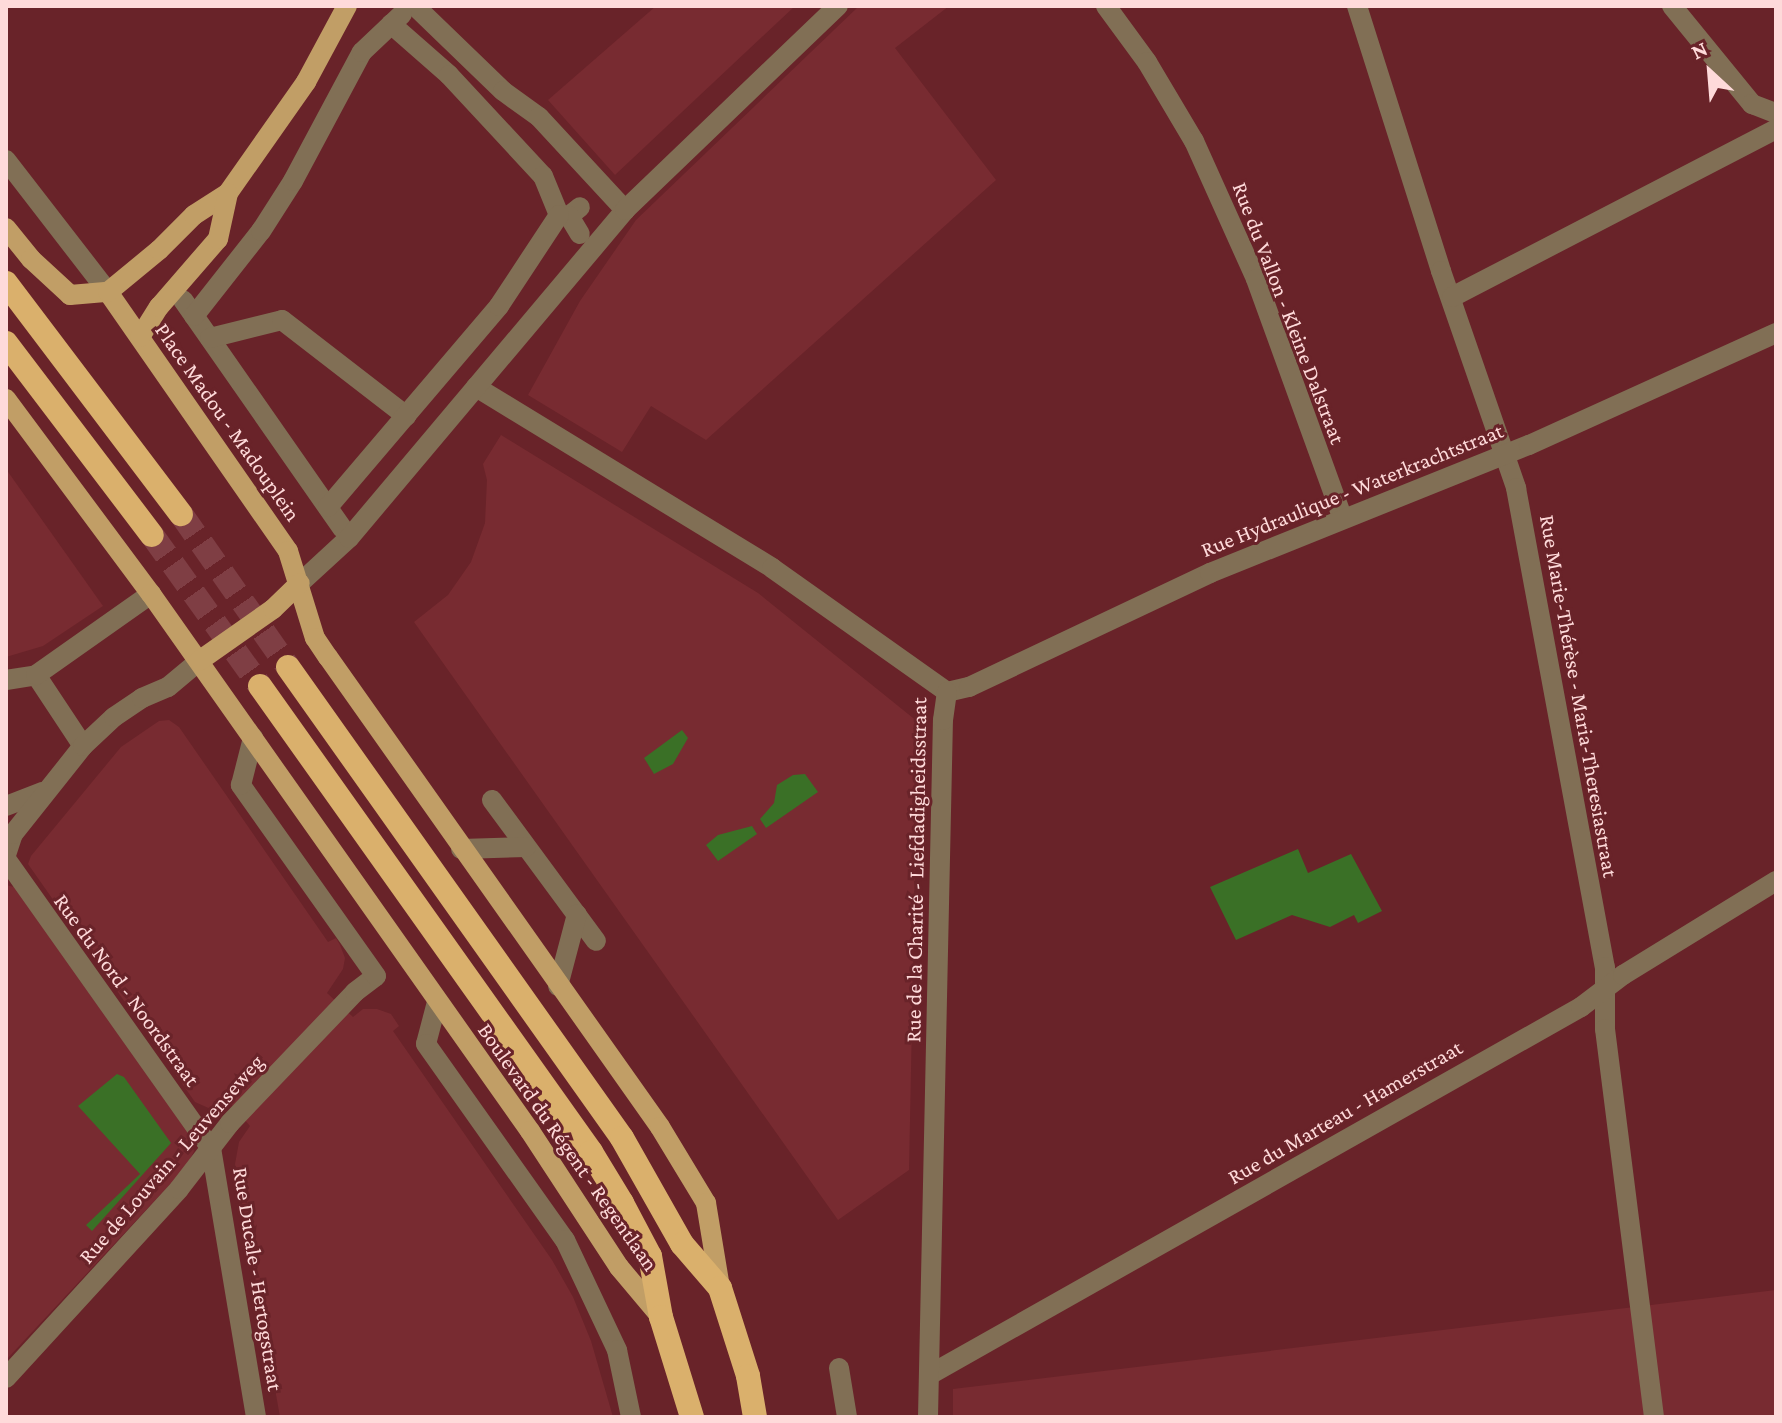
<!DOCTYPE html>
<meta charset="utf-8">
<style>
body{margin:0}
#map{position:relative;width:1782px;height:1423px;overflow:hidden;background:#692329;font-family:"Crimson Pro",serif}
div>[style]{position:absolute}
.built>*{inset:0;background:#782b31}
.green>*{inset:0;background:#3a7026}
.highway-tunnel>*{height:24px;margin-top:-12px;transform-origin:0;background:repeating-linear-gradient(90deg,#7f3e44 0 24px,transparent 0 36px)}
.minor>*{height:20px;margin:-10px;padding:0 10px;transform-origin:10px;border-radius:10px;background:#816f55}
.major>*{height:20px;margin:-10px;padding:0 10px;transform-origin:10px;border-radius:10px;background:#c19e66}
.highway>*{height:24px;margin:-12px;padding:0 12px;transform-origin:12px;border-radius:12px;background:#dab06c}
span{translate:-50% -50%;white-space:nowrap;text-align:center;line-height:1.15;-webkit-text-stroke:6px #692329;paint-order:stroke}
.street-label{font-size:22px;color:#fedada}
.frame{position:absolute;inset:0;border:8px solid #fedada;pointer-events:none}
.north{position:absolute;left:1670px;top:32px;width:80px;height:80px;-webkit-text-stroke:6px #692329;paint-order:stroke;rotate:334deg;font-size:22px;font-weight:700;line-height:32px;text-align:center;color:#fedada}
.north::after{content:'';display:block;margin:auto;width:28px;height:36px;background:#fedada;clip-path:polygon(50% 0,100% 100%,50% 72%,0 100%)}
</style>
<div id="map">
<div class="built">
<div style="clip-path:polygon(656px 6px,795px 6px,615px 175px,548px 100px)"></div>
<div style="clip-path:polygon(859px 6px,949px 6px,895px 48px,996px 180px,706px 440px,651px 406px,622px 452px,528px 395px,580px 301px,636px 220px)"></div>
<div style="clip-path:polygon(501px 435px,758px 593px,918px 722px,909px 1170px,838px 1220px,414px 622px,448px 595px,471px 562px,485px 523px,487px 480px,483px 464px)"></div>
<div style="clip-path:polygon(6px 469px,103px 606px,43px 646px,6px 657px)"></div>
<div style="clip-path:polygon(169px 720px,179px 727px,328px 942px,336px 938px,340px 945px,345px 958px,343px 969px,327px 993px,353px 1017px,363px 1009px,377px 1009px,391px 1014px,399px 1026px,393px 1031px,552px 1260px,573px 1297px,591px 1341px,613px 1417px,280px 1417px,235px 1164px,239px 1142px,250px 1126px,231px 1104px,213px 1110px,195px 1102px,28px 864px,31px 856px,121px 747px,159px 721px)"></div>
<div style="clip-path:polygon(6px 885px,14px 887px,188px 1133px,194px 1151px,187px 1166px,6px 1360px)"></div>
<div style="clip-path:polygon(1776px 1290px,1776px 1417px,953px 1417px,953px 1389px)"></div>
</div>
<div class="green">
<div style="clip-path:polygon(682px 730px,688px 738px,673px 764px,654px 774px,644px 758px)"></div>
<div style="clip-path:polygon(805px 774px,818px 792px,766px 828px,760px 819px,774px 803px,777px 785px,793px 775px)"></div>
<div style="clip-path:polygon(752px 826px,757px 834px,718px 861px,706px 845px,718px 835px)"></div>
<div style="clip-path:polygon(1298px 849px,1308px 873px,1351px 854px,1382px 911px,1358px 923px,1354px 915px,1330px 927px,1292px 915px,1236px 940px,1210px 887px)"></div>
<div style="clip-path:polygon(117px 1074px,124px 1077px,171px 1143px,92px 1231px,86px 1225px,140px 1174px,78px 1106px)"></div>
</div>
<div class="highway-tunnel">
<div style="left:181px;top:514px;width:187px;rotate:55deg"></div>
<div style="left:152px;top:535px;width:186px;rotate:54.4deg"></div>
</div>
<div class="minor">
<div style="left:415px;top:6px;width:122px;rotate:44deg"></div>
<div style="left:503px;top:91px;width:44px;rotate:35.8deg"></div>
<div style="left:539px;top:117px;width:127px;rotate:47.2deg"></div>
<div style="left:1106px;top:6px;width:69px;rotate:53.8deg"></div>
<div style="left:1147px;top:62px;width:92px;rotate:59.3deg"></div>
<div style="left:1194px;top:141px;width:151px;rotate:65.8deg"></div>
<div style="left:1256px;top:279px;width:255px;rotate:70.1deg"></div>
<div style="left:1357px;top:6px;width:278px;rotate:72.4deg"></div>
<div style="left:1441px;top:271px;width:230px;rotate:70.9deg"></div>
<div style="left:1516px;top:488px;width:487px;rotate:79.5deg"></div>
<div style="left:1605px;top:967px;width:62px;rotate:90deg"></div>
<div style="left:1605px;top:1029px;width:391px;rotate:82.8deg"></div>
<div style="left:1672px;top:6px;width:127px;rotate:50.8deg"></div>
<div style="left:1752px;top:104px;width:26px;rotate:21deg"></div>
<div style="left:391px;top:24px;width:77px;rotate:41.3deg"></div>
<div style="left:449px;top:75px;width:138px;rotate:47.1deg"></div>
<div style="left:543px;top:176px;width:42px;rotate:67.7deg"></div>
<div style="left:559px;top:215px;width:10px;rotate:6deg"></div>
<div style="left:569px;top:216px;width:14px;rotate:-39deg"></div>
<div style="left:6px;top:160px;width:167px;rotate:52.3deg"></div>
<div style="left:569px;top:216px;width:21px;rotate:59deg"></div>
<div style="left:1452px;top:297px;width:365px;rotate:-27.4deg"></div>
<div style="left:183px;top:300px;width:279px;rotate:55.1deg"></div>
<div style="left:194px;top:316px;width:108px;rotate:-51.8deg"></div>
<div style="left:261px;top:231px;width:59px;rotate:-57.4deg"></div>
<div style="left:293px;top:181px;width:146px;rotate:-61.9deg"></div>
<div style="left:362px;top:52px;width:55px;rotate:-43.5deg"></div>
<div style="left:210px;top:338px;width:74px;rotate:-14deg"></div>
<div style="left:282px;top:320px;width:157px;rotate:37.7deg"></div>
<div style="left:476px;top:387px;width:347px;rotate:31.4deg"></div>
<div style="left:772px;top:568px;width:214px;rotate:35.3deg"></div>
<div style="left:328px;top:507px;width:264px;rotate:-49.6deg"></div>
<div style="left:499px;top:306px;width:109px;rotate:-56.6deg"></div>
<div style="left:300px;top:583px;width:67px;rotate:-42.6deg"></div>
<div style="left:349px;top:538px;width:429px;rotate:-49.9deg"></div>
<div style="left:625px;top:210px;width:295px;rotate:-43.8deg"></div>
<div style="left:36px;top:675px;width:85px;rotate:56.5deg"></div>
<div style="left:6px;top:680px;width:30px;rotate:-9deg"></div>
<div style="left:36px;top:675px;width:141px;rotate:-35.2deg"></div>
<div style="left:947px;top:692px;width:23px;rotate:-13deg"></div>
<div style="left:969px;top:687px;width:267px;rotate:-25.3deg"></div>
<div style="left:1210px;top:573px;width:344px;rotate:-21.9deg"></div>
<div style="left:1529px;top:445px;width:271px;rotate:-24.4deg"></div>
<div style="left:492px;top:800px;width:175px;rotate:53.6deg"></div>
<div style="left:6px;top:806px;width:40px;rotate:-21deg"></div>
<div style="left:461px;top:849px;width:65px;rotate:-1.8deg"></div>
<div style="left:6px;top:855px;width:22px;rotate:-72deg"></div>
<div style="left:13px;top:834px;width:112px;rotate:-51.5deg"></div>
<div style="left:83px;top:746px;width:42px;rotate:-43.1deg"></div>
<div style="left:114px;top:717px;width:34px;rotate:-34deg"></div>
<div style="left:142px;top:698px;width:28px;rotate:-23deg"></div>
<div style="left:168px;top:687px;width:40px;rotate:-40deg"></div>
<div style="left:6px;top:859px;width:354px;rotate:54.7deg"></div>
<div style="left:211px;top:1148px;width:273px;rotate:80.5deg"></div>
<div style="left:558px;top:986px;width:74px;rotate:-75.2deg"></div>
<div style="left:437px;top:1002px;width:43px;rotate:104.7deg"></div>
<div style="left:426px;top:1044px;width:240px;rotate:54.7deg"></div>
<div style="left:565px;top:1240px;width:122px;rotate:64.7deg"></div>
<div style="left:617px;top:1350px;width:68px;rotate:78.2deg"></div>
<div style="left:839px;top:1368px;width:50px;rotate:80.7deg"></div>
<div style="left:931px;top:1374px;width:746px;rotate:-29.45deg"></div>
<div style="left:1581px;top:1007px;width:53px;rotate:-37.3deg"></div>
<div style="left:1623px;top:975px;width:180px;rotate:-31.6deg"></div>
<div style="left:6px;top:1378px;width:256px;rotate:-47.5deg"></div>
<div style="left:179px;top:1189px;width:83px;rotate:-52.3deg"></div>
<div style="left:230px;top:1123px;width:181px;rotate:-46.3deg"></div>
<div style="left:355px;top:992px;width:26px;rotate:-37deg"></div>
<div style="left:376px;top:976px;width:234px;rotate:-125.3deg"></div>
<div style="left:241px;top:785px;width:49px;rotate:-75.7deg"></div>
<div style="left:928px;top:1417px;width:697px;rotate:-88.77deg"></div>
<div style="left:943px;top:720px;width:28px;rotate:-82deg"></div>
</div>
<div class="major">
<div style="left:6px;top:228px;width:40px;rotate:51deg"></div>
<div style="left:31px;top:259px;width:53px;rotate:42.7deg"></div>
<div style="left:70px;top:295px;width:38px;rotate:-5deg"></div>
<div style="left:108px;top:292px;width:315px;rotate:55.2deg"></div>
<div style="left:288px;top:551px;width:91px;rotate:72.8deg"></div>
<div style="left:315px;top:638px;width:23px;rotate:56deg"></div>
<div style="left:328px;top:657px;width:575px;rotate:54.76deg"></div>
<div style="left:660px;top:1127px;width:89px;rotate:58.8deg"></div>
<div style="left:706px;top:1203px;width:86px;rotate:80.6deg"></div>
<div style="left:108px;top:292px;width:66px;rotate:-39.5deg"></div>
<div style="left:159px;top:250px;width:49px;rotate:-45deg"></div>
<div style="left:194px;top:215px;width:40px;rotate:-32.9deg"></div>
<div style="left:228px;top:193px;width:136px;rotate:-54.9deg"></div>
<div style="left:306px;top:82px;width:86px;rotate:-61.7deg"></div>
<div style="left:140px;top:337px;width:36px;rotate:-58deg"></div>
<div style="left:159px;top:307px;width:90px;rotate:-49.1deg"></div>
<div style="left:218px;top:239px;width:47px;rotate:-77.7deg"></div>
<div style="left:6px;top:399px;width:243px;rotate:53.4deg"></div>
<div style="left:151px;top:594px;width:657px;rotate:54.79deg"></div>
<div style="left:530px;top:1131px;width:163px;rotate:56.8deg"></div>
<div style="left:619px;top:1267px;width:65px;rotate:50deg"></div>
<div style="left:199px;top:661px;width:90px;rotate:-35.1deg"></div>
<div style="left:273px;top:609px;width:37px;rotate:-44deg"></div>
</div>
<div class="highway">
<div style="left:6px;top:283px;width:290px;rotate:52.9deg"></div>
<div style="left:6px;top:343px;width:241px;rotate:52.8deg"></div>
<div style="left:288px;top:667px;width:577px;rotate:54.66deg"></div>
<div style="left:622px;top:1138px;width:122px;rotate:60.5deg"></div>
<div style="left:682px;top:1244px;width:58px;rotate:49.2deg"></div>
<div style="left:720px;top:1288px;width:92px;rotate:72.3deg"></div>
<div style="left:748px;top:1376px;width:42px;rotate:80.3deg"></div>
<div style="left:260px;top:686px;width:572px;rotate:54.61deg"></div>
<div style="left:591px;top:1152px;width:60px;rotate:58.7deg"></div>
<div style="left:622px;top:1203px;width:60px;rotate:62.2deg"></div>
<div style="left:650px;top:1256px;width:62px;rotate:79.8deg"></div>
<div style="left:661px;top:1317px;width:105px;rotate:72.8deg"></div>
</div>
<div class="street-label">
<span style="left:1289px;top:313px;rotate:69deg">Rue du Vallon - Kleine Dalstraat</span>
<span style="left:228px;top:422px;rotate:55deg">Place Madou - Madouplein</span>
<span style="left:1352px;top:490px;rotate:-22deg">Rue Hydraulique - Waterkrachtstraat</span>
<span style="left:1579px;top:696px;rotate:80deg">Rue Marie-Thérèse - Maria-Theresiastraat</span>
<span style="left:916px;top:870px;rotate:-89deg">Rue de la Charité - Liefdadigheidsstraat</span>
<span style="left:127px;top:990px;rotate:54deg">Rue du Nord - Noordstraat</span>
<span style="left:1345px;top:1112px;rotate:-30deg">Rue du Marteau - Hamerstraat</span>
<span style="left:568px;top:1147px;rotate:55deg">Boulevard du Régent - Regentlaan</span>
<span style="left:171px;top:1159px;rotate:-49deg">Rue de Louvain - Leuvenseweg</span>
<span style="left:258px;top:1279px;rotate:81deg">Rue Ducale - Hertogstraat</span>
</div>
<div class="frame"></div>
<div class="north">N</div>
</div>
